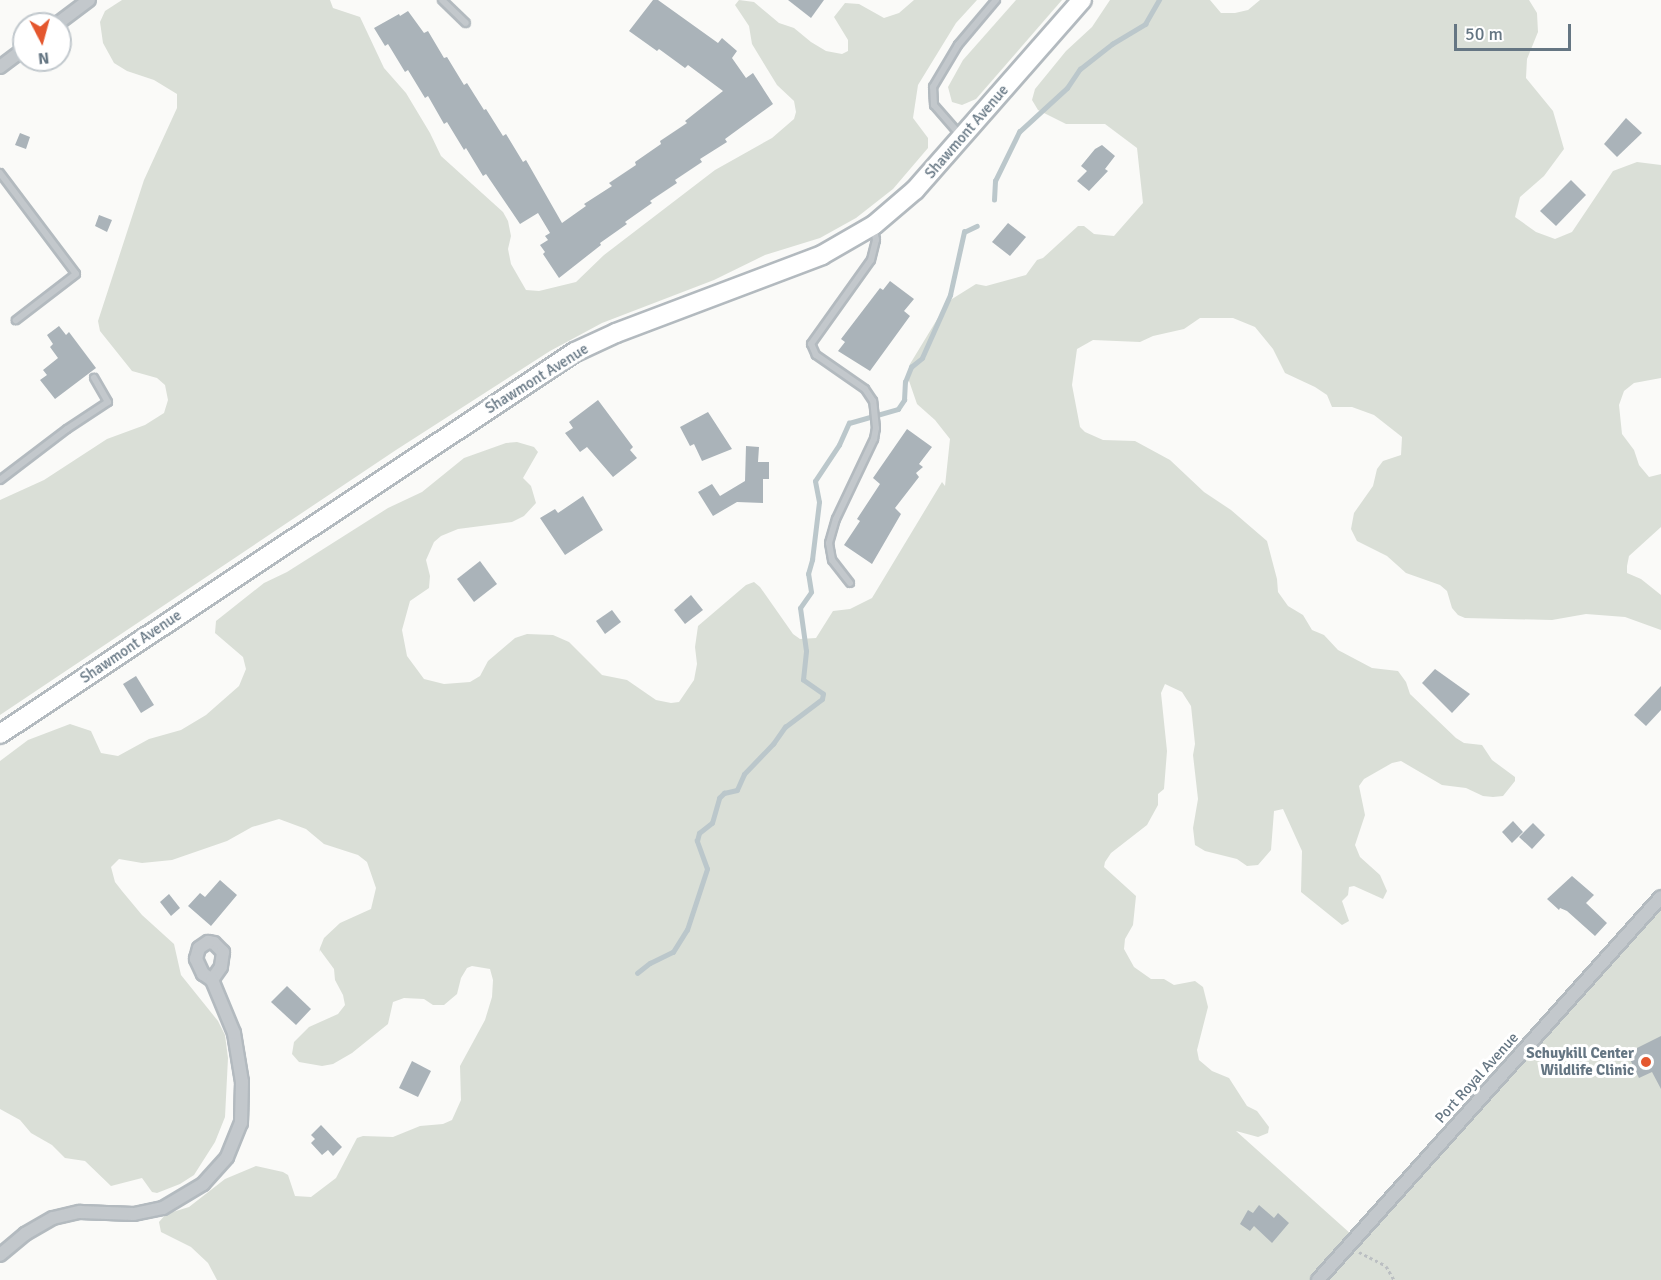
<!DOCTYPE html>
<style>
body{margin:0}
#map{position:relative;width:1661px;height:1280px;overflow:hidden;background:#fafaf8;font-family:Signika,sans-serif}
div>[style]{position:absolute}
.green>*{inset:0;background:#dadfd7}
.stream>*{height:4.5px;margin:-2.25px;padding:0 2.25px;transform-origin:2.25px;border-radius:2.25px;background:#bbc7cb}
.building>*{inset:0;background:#aab3b9}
.path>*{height:3px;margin-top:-1.5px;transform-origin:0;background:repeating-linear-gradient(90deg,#bbbfc2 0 3px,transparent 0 6px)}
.roads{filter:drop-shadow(2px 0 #b3babf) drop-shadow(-2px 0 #b3babf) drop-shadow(0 2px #b3babf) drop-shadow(0 -2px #b3babf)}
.service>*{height:6px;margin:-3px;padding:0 3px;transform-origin:3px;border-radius:3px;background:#c3c8cc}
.minor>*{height:12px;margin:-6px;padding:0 6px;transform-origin:6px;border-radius:6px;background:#c3c8cc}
.secondary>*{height:18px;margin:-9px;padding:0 9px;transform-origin:9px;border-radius:9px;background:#fff}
.dots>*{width:16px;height:16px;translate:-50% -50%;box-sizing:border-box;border:3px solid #fff;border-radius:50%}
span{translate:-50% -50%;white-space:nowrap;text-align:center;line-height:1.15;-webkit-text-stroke:6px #fff;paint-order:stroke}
.street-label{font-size:15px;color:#657683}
.poi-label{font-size:15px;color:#657683;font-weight:700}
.right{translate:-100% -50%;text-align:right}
.north{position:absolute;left:12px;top:12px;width:60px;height:60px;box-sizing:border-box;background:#fff;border:2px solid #c1c8cd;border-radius:50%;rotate:174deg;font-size:16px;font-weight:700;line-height:24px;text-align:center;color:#657683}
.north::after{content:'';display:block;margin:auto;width:21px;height:27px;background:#e4572e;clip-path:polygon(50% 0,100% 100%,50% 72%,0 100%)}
.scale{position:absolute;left:1454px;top:24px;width:117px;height:27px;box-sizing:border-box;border:3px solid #657683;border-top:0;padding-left:8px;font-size:18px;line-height:21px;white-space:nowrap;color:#657683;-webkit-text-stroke:4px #fff;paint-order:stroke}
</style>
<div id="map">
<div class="green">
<div style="clip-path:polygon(122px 0,330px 0,333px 8px,360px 17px,384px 68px,406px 93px,430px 133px,441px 156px,503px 212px,508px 221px,511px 236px,508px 249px,511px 264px,526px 290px,539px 291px,576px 282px,604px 255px,715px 170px,772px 138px,794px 119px,796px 112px,794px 101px,777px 85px,752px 44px,749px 26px,735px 5px,739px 0,754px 2px,779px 23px,794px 28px,811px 42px,826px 51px,842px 54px,848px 51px,848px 40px,834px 17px,845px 3px,859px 4px,884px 18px,899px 13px,914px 0,977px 0,956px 23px,918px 85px,913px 118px,928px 138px,928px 148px,893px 189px,856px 218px,820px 238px,765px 255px,714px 280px,602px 323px,550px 351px,396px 450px,0 715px,0 500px,44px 480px,107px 439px,145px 425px,164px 413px,168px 400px,165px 385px,157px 378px,132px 371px,100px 331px,98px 321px,144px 180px,177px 108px,177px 94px,154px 80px,127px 71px,114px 63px,103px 43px,100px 22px,105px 11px)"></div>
<div style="clip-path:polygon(1016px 0,1062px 0,976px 99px,962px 105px,952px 102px,948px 87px,963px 60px)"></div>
<div style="clip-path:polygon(1110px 0,1210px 0,1221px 13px,1235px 13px,1248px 10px,1260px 0,1529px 0,1537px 13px,1538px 32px,1527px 59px,1526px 78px,1553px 111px,1564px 149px,1544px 176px,1520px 197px,1515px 217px,1536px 232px,1555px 239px,1572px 232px,1613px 171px,1637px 162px,1661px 165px,1661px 378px,1634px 383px,1624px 391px,1619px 405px,1622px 434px,1634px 450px,1639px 465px,1649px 477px,1661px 474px,1661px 527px,1629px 556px,1627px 566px,1627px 573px,1641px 579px,1661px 595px,1661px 630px,1625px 617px,1586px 614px,1552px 620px,1465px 618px,1458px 615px,1452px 608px,1447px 591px,1440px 585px,1406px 573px,1387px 556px,1357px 541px,1351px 529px,1354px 513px,1373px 486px,1377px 469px,1383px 461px,1401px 455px,1402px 437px,1374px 415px,1352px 407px,1332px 407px,1327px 395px,1315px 387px,1285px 373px,1273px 349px,1255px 327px,1233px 318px,1200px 318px,1184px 329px,1153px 336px,1140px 342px,1093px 340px,1077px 349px,1072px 385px,1080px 427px,1085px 432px,1103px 440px,1135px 441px,1170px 460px,1204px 492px,1231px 510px,1267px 541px,1277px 579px,1278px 592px,1288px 606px,1303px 615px,1312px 630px,1324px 635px,1338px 650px,1372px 668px,1398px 671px,1406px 682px,1410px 694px,1456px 738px,1464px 743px,1482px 745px,1492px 760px,1515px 777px,1515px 781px,1503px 796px,1493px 797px,1483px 796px,1466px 788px,1442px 785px,1401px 761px,1392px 763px,1364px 779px,1359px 786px,1365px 815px,1355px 845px,1360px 857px,1380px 875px,1387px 891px,1383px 899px,1354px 886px,1349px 887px,1348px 895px,1342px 901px,1349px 921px,1342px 925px,1301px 892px,1302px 851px,1283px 809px,1274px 811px,1271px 850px,1258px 865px,1247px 866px,1237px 859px,1205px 851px,1195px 845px,1193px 828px,1198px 799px,1193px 755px,1195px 744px,1191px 706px,1182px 692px,1165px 684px,1161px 693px,1167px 751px,1164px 789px,1158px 794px,1158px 805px,1147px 825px,1111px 853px,1105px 862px,1104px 867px,1136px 896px,1133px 925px,1125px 939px,1124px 949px,1134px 967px,1151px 979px,1164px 979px,1174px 985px,1195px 981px,1203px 987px,1208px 1007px,1197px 1050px,1199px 1060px,1212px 1071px,1229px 1078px,1247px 1106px,1257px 1111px,1269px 1127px,1268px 1133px,1258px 1137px,1236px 1131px,1361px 1243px,1661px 904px,1661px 1280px,217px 1280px,208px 1263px,191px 1247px,161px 1232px,159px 1222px,166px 1214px,189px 1207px,225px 1179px,256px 1166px,283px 1172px,288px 1175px,295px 1196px,311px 1197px,336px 1178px,357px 1138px,363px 1136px,393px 1137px,420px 1126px,443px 1124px,452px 1120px,461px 1100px,460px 1066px,485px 1020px,492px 997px,493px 980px,490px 969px,472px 966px,467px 968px,461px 978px,457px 994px,444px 1005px,433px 1005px,424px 999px,404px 998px,393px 1002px,388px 1024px,352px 1053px,333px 1064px,322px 1066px,299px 1062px,292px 1054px,294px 1042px,309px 1027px,338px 1014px,345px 1005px,343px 995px,335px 980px,334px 969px,320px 950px,319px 953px,320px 948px,324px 938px,340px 923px,371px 909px,376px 888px,367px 862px,358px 855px,324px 844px,306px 829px,279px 819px,252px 827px,227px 841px,172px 860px,142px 863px,119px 859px,111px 867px,115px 882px,122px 891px,142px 915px,174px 944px,181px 975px,218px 1021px,225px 1035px,228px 1058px,225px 1117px,215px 1142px,194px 1175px,180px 1184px,157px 1193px,152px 1192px,142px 1178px,111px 1186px,85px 1161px,65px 1158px,52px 1145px,31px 1133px,20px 1120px,0 1109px,0 761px,28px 740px,70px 724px,91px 731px,101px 753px,118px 756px,149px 739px,181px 730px,206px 715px,239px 686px,246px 669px,243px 657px,215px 633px,216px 621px,264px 583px,287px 572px,388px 508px,422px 492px,464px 458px,506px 443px,517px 442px,534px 447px,538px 452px,523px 478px,531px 486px,536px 503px,524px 516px,512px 522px,458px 529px,441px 536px,434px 542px,426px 560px,430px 576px,429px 588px,410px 601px,402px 630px,407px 656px,424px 679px,444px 684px,470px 682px,480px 676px,488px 661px,515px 638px,527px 634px,553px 635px,569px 642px,602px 675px,627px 680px,656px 700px,671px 703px,679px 702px,694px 680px,697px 664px,695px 647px,698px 626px,746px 585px,754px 582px,760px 587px,793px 634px,800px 639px,816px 638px,833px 611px,850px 609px,872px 598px,942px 482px,945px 486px,950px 439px,935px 420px,917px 404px,907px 375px,910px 364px,944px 308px,952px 299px,976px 284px,986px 286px,1026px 275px,1037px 260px,1043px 258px,1078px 226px,1084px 226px,1094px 234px,1114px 236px,1143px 203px,1137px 148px,1105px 124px,1066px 124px,1038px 110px,1032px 100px,1035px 89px,1066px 51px,1092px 27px)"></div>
</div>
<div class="stream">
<div style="left:994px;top:200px;width:19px;rotate:-87deg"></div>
<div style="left:995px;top:181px;width:55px;rotate:-63.9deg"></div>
<div style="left:1019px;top:132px;width:65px;rotate:-42.5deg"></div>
<div style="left:1067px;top:88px;width:23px;rotate:-56deg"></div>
<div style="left:1080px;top:69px;width:41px;rotate:-38deg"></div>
<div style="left:1112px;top:44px;width:39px;rotate:-31deg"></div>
<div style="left:1145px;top:24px;width:28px;rotate:-60deg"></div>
<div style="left:637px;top:973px;width:16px;rotate:-38deg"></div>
<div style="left:650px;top:963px;width:25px;rotate:-26deg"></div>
<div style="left:673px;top:952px;width:26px;rotate:-58deg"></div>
<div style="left:687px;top:930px;width:64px;rotate:-71.8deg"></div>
<div style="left:707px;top:869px;width:30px;rotate:-110deg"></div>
<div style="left:697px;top:841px;width:8px;rotate:-76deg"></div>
<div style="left:699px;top:833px;width:16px;rotate:-38deg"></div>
<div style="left:712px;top:823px;width:26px;rotate:-74deg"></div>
<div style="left:719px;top:798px;width:7px;rotate:-45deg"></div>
<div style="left:724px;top:793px;width:13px;rotate:-13deg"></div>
<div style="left:737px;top:790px;width:17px;rotate:-66deg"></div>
<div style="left:744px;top:774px;width:42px;rotate:-46deg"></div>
<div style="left:773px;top:744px;width:21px;rotate:-55deg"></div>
<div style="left:785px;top:727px;width:46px;rotate:-37.1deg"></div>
<div style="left:822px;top:699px;width:5px;rotate:-79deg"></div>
<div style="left:823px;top:694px;width:24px;rotate:-145deg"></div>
<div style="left:803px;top:680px;width:29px;rotate:-84deg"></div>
<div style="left:806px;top:651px;width:43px;rotate:-97.9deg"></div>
<div style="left:800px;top:608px;width:19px;rotate:-55deg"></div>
<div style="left:811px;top:592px;width:18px;rotate:-99deg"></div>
<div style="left:808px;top:574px;width:15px;rotate:-74deg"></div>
<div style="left:812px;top:560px;width:58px;rotate:-83.1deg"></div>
<div style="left:819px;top:502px;width:21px;rotate:-101deg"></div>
<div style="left:815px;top:481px;width:43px;rotate:-56.3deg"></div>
<div style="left:839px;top:445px;width:24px;rotate:-66deg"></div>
<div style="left:849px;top:423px;width:51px;rotate:-15.9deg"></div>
<div style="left:898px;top:409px;width:11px;rotate:-56deg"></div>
<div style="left:904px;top:400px;width:18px;rotate:-87deg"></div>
<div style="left:905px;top:382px;width:16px;rotate:-68deg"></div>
<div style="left:911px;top:367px;width:14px;rotate:-39deg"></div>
<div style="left:922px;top:358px;width:69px;rotate:-66deg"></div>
<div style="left:950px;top:295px;width:65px;rotate:-77.5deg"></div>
<div style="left:964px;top:232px;width:14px;rotate:-25deg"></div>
</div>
<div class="building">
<div style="clip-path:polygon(653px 0,658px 0,718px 43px,722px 38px,737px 51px,732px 58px,746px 78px,753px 73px,773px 104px,725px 139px,727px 142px,700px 159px,702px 162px,675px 180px,677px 183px,650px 201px,652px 203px,625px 222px,627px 224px,600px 243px,601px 245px,559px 278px,543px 254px,545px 252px,540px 245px,548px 240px,545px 236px,550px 233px,538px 213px,520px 224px,486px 174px,483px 176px,466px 148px,464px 150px,447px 122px,444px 124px,428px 96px,425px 98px,408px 70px,405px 72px,388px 44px,385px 46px,374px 28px,399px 14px,400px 16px,408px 11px,424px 33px,428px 31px,444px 58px,447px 57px,464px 85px,467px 83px,484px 110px,486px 109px,503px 136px,506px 134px,523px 162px,526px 160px,562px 223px,586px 206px,584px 204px,612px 186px,609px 183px,636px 165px,635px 162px,661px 144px,660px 141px,687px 123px,685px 121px,723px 91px,688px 65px,685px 68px,659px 49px,657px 51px,629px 31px)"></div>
<div style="clip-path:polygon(788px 0,824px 0,811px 18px)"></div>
<div style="clip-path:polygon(1626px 118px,1642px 133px,1617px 157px,1604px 144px)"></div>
<div style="clip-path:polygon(20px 133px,30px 137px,26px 149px,15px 145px)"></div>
<div style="clip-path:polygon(1102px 145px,1115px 156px,1105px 169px,1108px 171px,1089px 191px,1077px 181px,1087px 171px,1081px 166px,1095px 149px)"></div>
<div style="clip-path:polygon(1571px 180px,1586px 195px,1556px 226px,1540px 211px)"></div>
<div style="clip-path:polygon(99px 215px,112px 220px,107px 232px,95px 226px)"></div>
<div style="clip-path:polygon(1008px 223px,1026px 237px,1010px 256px,992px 242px)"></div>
<div style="clip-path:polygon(890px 281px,914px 299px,904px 311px,910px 316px,870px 371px,838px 351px,845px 342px,841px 339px,880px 288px,883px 290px)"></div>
<div style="clip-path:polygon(59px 326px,66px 335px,69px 332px,96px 368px,55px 399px,40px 380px,47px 375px,43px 370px,58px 358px,50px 347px,53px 344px,47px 335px)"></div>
<div style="clip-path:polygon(598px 400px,633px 447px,630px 450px,637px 458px,613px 477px,587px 447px,580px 452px,565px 433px,573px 428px,569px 422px)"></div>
<div style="clip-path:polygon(708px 412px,732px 449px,702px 461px,694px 444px,690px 446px,680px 427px)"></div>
<div style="clip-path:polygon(907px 429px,932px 447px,919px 464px,923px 467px,916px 473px,919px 477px,895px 508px,901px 514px,872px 564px,844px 545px,860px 521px,857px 519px,880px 484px,873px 478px)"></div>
<div style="clip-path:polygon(746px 446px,759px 447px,758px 462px,769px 462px,769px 479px,763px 479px,763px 503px,737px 502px,713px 516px,698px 492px,712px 484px,720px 496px,745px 481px)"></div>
<div style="clip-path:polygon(583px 496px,603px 530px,565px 555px,540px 518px,555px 509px,558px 513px)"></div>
<div style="clip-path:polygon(480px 561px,497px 584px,474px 602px,457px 579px)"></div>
<div style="clip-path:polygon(691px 595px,703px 610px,685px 624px,674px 610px)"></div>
<div style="clip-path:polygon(612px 610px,621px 622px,605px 634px,596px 621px)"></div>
<div style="clip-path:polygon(1435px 669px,1470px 694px,1452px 713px,1422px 683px)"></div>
<div style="clip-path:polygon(136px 676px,154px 705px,141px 713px,123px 684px)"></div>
<div style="clip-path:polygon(1661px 686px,1661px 710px,1646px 726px,1634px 715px)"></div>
<div style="clip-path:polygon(1513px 821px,1523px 832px,1512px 843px,1502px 832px)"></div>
<div style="clip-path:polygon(1533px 823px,1545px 835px,1532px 849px,1519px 837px)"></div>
<div style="clip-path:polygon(1572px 876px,1594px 895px,1586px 903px,1607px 923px,1595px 936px,1567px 911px,1560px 908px,1559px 910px,1547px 899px)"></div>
<div style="clip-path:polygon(220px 880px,237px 895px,211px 926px,188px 906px,200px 893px,205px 897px)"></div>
<div style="clip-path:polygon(169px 894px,180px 908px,171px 916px,160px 902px)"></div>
<div style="clip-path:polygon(287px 986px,311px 1009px,296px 1025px,271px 1002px)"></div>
<div style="clip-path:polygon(1661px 1036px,1661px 1089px,1652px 1072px,1639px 1078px,1627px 1053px)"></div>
<div style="clip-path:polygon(412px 1061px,431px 1071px,418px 1097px,399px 1088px)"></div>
<div style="clip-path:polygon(321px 1125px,342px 1147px,333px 1156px,328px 1150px,322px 1155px,311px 1143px,315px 1139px,311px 1135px)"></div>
<div style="clip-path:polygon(1259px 1205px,1274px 1218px,1278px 1213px,1289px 1223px,1272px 1243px,1254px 1226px,1250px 1231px,1240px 1224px,1248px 1210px,1253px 1213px)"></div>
</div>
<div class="path">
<div style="left:1359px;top:1252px;width:30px;rotate:27deg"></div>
<div style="left:1386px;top:1266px;width:16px;rotate:60deg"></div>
</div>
<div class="roads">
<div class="service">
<div style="left:442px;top:0;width:33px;rotate:44deg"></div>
<div style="left:961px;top:136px;width:41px;rotate:-131.1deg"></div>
<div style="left:934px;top:105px;width:18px;rotate:-93deg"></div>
<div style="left:933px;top:87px;width:49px;rotate:-59.2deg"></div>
<div style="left:958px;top:45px;width:59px;rotate:-49.8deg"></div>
<div style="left:0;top:173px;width:126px;rotate:53deg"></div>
<div style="left:76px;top:274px;width:76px;rotate:142.5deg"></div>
<div style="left:0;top:480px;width:84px;rotate:-37.3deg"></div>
<div style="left:67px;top:429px;width:49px;rotate:-33.4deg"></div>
<div style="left:108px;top:402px;width:28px;rotate:-120deg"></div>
<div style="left:850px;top:583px;width:29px;rotate:-128deg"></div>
<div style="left:832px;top:560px;width:17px;rotate:-100deg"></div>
<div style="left:829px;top:543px;width:25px;rotate:-74deg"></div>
<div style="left:836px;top:519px;width:89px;rotate:-64.6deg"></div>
<div style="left:874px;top:439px;width:11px;rotate:-80deg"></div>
<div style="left:876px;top:428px;width:27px;rotate:-96deg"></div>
<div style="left:873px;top:401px;width:14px;rotate:-124deg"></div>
<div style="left:865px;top:389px;width:60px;rotate:-145.2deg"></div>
<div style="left:816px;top:355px;width:12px;rotate:-114deg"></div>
<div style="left:811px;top:344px;width:103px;rotate:-54.5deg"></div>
<div style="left:871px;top:260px;width:21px;rotate:-76deg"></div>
<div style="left:876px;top:240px;width:11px;rotate:-100deg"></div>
</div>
<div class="minor">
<div style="left:57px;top:24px;width:40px;rotate:-37deg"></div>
<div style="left:0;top:67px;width:30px;rotate:-37deg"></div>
<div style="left:208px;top:942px;width:6px;rotate:9deg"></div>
<div style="left:214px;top:943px;width:13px;rotate:45deg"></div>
<div style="left:223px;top:952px;width:15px;rotate:98deg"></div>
<div style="left:221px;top:967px;width:16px;rotate:125deg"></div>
<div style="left:212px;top:980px;width:11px;rotate:-146deg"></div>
<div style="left:203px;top:974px;width:17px;rotate:-115deg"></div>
<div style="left:196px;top:959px;width:11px;rotate:-75deg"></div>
<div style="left:199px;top:948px;width:11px;rotate:-34deg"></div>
<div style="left:0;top:1255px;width:33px;rotate:-40deg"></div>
<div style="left:25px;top:1234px;width:32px;rotate:-30deg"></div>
<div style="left:53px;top:1218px;width:28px;rotate:-13deg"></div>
<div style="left:80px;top:1212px;width:54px;rotate:2.1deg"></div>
<div style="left:134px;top:1214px;width:30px;rotate:-12deg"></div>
<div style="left:163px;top:1208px;width:47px;rotate:-31deg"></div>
<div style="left:203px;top:1184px;width:36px;rotate:-48deg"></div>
<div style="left:227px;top:1157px;width:37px;rotate:-68deg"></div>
<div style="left:241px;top:1123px;width:41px;rotate:-88.6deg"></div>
<div style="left:242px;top:1082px;width:50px;rotate:-99.3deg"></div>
<div style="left:234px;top:1033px;width:57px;rotate:-112.5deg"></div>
<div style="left:1318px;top:1280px;width:514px;rotate:-48.15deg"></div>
</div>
<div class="secondary">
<div style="left:0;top:734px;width:690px;rotate:-33.6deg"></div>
<div style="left:575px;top:352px;width:45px;rotate:-24.9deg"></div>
<div style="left:616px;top:333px;width:220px;rotate:-20.7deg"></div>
<div style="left:822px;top:255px;width:60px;rotate:-30deg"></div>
<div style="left:874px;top:225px;width:54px;rotate:-40.5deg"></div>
<div style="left:915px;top:190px;width:253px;rotate:-48.7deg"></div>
</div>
</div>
<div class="dots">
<div style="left:1646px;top:1062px;background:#e4572e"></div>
</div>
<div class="street-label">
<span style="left:967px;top:132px;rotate:-49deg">Shawmont Avenue</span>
<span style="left:537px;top:379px;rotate:-32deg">Shawmont Avenue</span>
<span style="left:131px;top:647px;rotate:-34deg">Shawmont Avenue</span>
<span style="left:1477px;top:1078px;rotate:-48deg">Port Royal Avenue</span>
</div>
<div class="poi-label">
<span class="right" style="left:1634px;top:1062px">Schuykill Center<br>Wildlife Clinic</span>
</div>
<div class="north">N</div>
<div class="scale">50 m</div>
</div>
